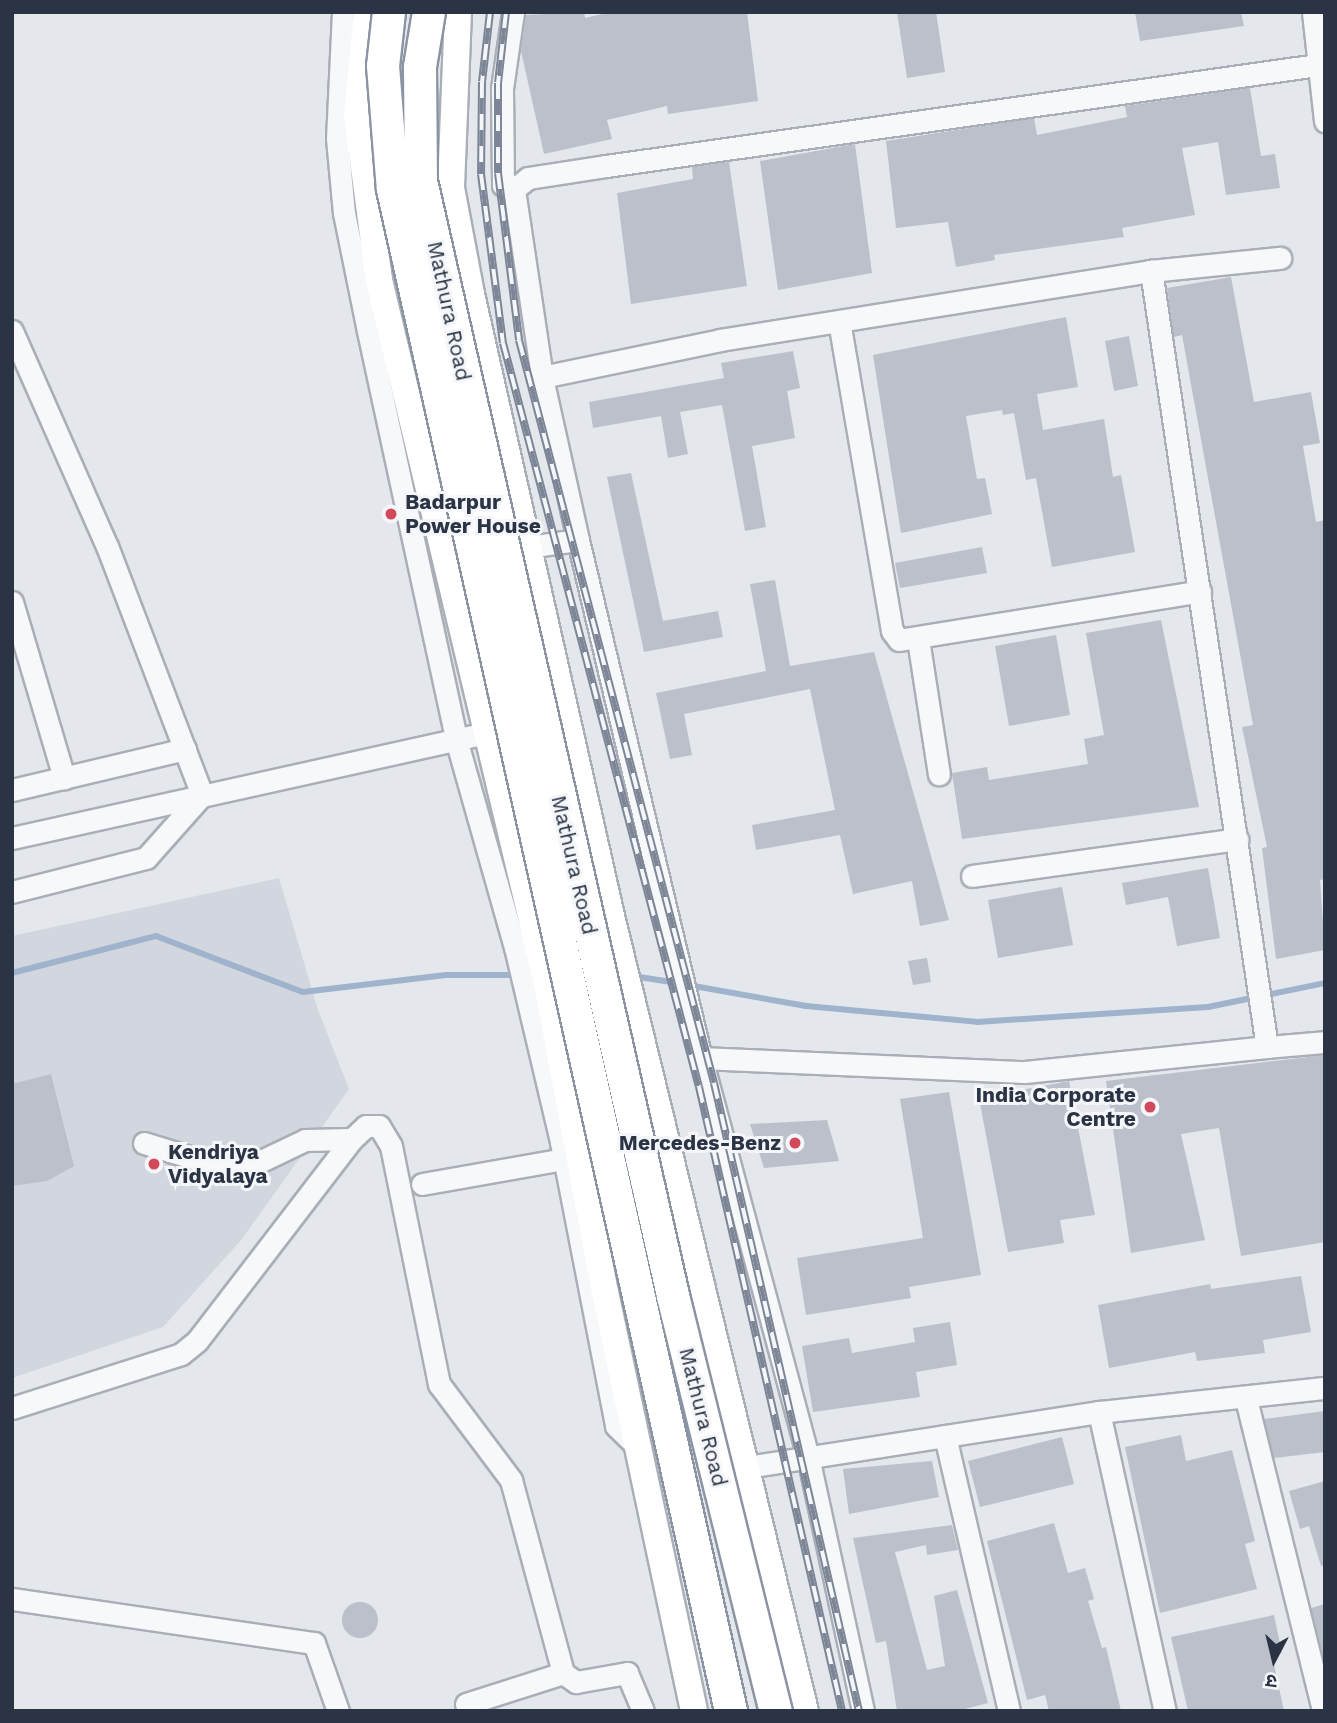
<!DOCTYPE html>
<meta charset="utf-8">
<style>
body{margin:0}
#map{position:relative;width:1337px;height:1723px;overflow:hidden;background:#e4e7ec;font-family:"Work Sans","Noto Sans Devanagari",sans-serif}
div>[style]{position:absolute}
.built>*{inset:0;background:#d2d6de}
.stream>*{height:6px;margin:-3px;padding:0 3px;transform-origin:3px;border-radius:3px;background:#9fb4cc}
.building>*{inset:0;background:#bbc0ca}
.round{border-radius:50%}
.roads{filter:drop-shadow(2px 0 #a9aeb7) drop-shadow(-2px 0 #a9aeb7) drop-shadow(0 2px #a9aeb7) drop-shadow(0 -2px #a9aeb7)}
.minor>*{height:21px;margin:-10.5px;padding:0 10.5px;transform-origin:10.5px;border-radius:10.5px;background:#f7f8fa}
.major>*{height:26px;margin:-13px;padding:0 13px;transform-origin:13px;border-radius:13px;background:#fff}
.rail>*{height:8px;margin-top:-4px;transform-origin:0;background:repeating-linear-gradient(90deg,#f4f6f9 0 16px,#7d8696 0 32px);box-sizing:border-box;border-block:2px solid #7d8696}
.bridges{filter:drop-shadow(2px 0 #8b94a3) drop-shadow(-2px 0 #8b94a3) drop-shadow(0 2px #8b94a3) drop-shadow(0 -2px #8b94a3)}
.highway-bridge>*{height:32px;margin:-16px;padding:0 16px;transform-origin:16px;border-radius:16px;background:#fff}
.dots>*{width:19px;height:19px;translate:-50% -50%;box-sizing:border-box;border:4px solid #f4f6f9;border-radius:50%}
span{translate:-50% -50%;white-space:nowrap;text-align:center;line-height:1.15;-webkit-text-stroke:6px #f4f6f9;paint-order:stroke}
.street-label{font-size:21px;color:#2b3445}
.poi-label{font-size:21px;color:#2b3445;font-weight:700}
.left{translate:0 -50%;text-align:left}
.right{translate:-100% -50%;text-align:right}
.frame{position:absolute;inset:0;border:14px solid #2b3445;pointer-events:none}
.north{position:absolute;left:1239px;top:1625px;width:70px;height:70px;-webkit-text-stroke:5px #f4f6f9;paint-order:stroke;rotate:187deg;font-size:19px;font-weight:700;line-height:28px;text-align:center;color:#2b3445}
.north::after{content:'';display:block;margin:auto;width:24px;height:32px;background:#2b3445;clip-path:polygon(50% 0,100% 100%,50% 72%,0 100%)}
</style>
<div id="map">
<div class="built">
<div style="clip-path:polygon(279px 878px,318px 1010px,349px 1089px,242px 1239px,163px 1327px,12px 1378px,12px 936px)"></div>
</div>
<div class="stream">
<div style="left:12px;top:973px;width:149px;rotate:-14.4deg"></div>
<div style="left:156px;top:936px;width:157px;rotate:20.9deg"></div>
<div style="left:303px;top:992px;width:144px;rotate:-6.8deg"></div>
<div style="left:446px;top:975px;width:71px"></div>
<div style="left:633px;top:976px;width:45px;rotate:9deg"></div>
<div style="left:688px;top:985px;width:120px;rotate:10.1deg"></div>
<div style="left:806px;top:1006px;width:172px;rotate:5.3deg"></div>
<div style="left:977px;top:1022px;width:231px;rotate:-3.7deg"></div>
<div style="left:1208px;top:1007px;width:119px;rotate:-11.6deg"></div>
</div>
<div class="building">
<div style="clip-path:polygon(584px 12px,585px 18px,611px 12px,747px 12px,758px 101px,668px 114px,667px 106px,607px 120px,612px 139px,544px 154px,521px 51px,526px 15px)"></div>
<div style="clip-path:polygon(897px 12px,936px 12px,945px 72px,907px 78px)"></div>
<div style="clip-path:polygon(1135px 12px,1241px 12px,1244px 26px,1140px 41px)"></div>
<div style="clip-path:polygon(1250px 88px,1261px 156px,1275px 154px,1280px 188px,1226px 195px,1218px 142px,1182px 148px,1195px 215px,1122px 228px,1124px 237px,994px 255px,995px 260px,956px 267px,948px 222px,896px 228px,886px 141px,1034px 118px,1037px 135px,1127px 117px,1125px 106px)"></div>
<div style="clip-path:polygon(855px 144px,872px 273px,778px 290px,760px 161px)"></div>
<div style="clip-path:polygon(729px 162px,747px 286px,631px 304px,617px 193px,693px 179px,692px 167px)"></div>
<div style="clip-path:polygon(1231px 277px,1254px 402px,1311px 392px,1320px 443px,1303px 446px,1316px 522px,1325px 520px,1325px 879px,1320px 880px,1325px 950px,1276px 959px,1262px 848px,1267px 847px,1242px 727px,1253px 725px,1182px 335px,1174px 337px,1167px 288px)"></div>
<div style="clip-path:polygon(1066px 317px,1078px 387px,1037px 394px,1043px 430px,1104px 419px,1113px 477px,1121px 475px,1135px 552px,1052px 567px,1036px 478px,1026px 480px,1014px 413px,1003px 415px,1002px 410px,966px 416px,977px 479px,985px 478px,992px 514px,901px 533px,873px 355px)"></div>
<div style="clip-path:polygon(1129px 336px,1138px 386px,1114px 391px,1105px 341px)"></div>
<div style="clip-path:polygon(793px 351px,800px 388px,787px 391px,795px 438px,752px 446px,766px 527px,745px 531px,722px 405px,680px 412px,688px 454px,668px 458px,661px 416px,593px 428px,589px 402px,724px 378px,721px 363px)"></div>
<div style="clip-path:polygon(631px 473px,663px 621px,718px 611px,723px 637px,644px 652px,607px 477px)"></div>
<div style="clip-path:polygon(982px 547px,987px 573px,900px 588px,895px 563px)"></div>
<div style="clip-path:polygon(775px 580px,790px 666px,874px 652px,949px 920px,920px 926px,912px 881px,853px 894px,840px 835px,756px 850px,752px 825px,835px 810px,810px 689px,684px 714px,692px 755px,670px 759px,656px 693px,766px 671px,750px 584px)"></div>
<div style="clip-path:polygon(1161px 620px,1199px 807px,962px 839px,952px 773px,987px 767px,989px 780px,1088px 764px,1084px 739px,1104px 735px,1086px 633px)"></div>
<div style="clip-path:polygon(1056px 635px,1070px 715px,1009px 726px,995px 646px)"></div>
<div style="clip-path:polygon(1208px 868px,1220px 938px,1177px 946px,1168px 897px,1126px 905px,1122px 883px)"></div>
<div style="clip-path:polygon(1062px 887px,1073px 945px,998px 958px,988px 900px)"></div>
<div style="clip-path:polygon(927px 958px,931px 982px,913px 985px,908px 961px)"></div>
<div style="clip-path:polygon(1325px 1055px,1325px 1242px,1241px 1256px,1219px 1128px,1181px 1134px,1205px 1240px,1131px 1253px,1106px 1081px)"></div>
<div style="clip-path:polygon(51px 1074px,74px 1166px,47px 1181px,12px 1186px,12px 1084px)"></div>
<div style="clip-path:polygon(1069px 1081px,1095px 1215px,1060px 1220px,1064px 1243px,1008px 1252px,979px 1098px)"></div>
<div style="clip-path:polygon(949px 1092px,981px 1275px,909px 1287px,911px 1298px,806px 1315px,797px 1258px,923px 1238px,900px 1099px)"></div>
<div style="clip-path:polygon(827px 1120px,839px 1161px,764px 1168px,750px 1124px)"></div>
<div style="clip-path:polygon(1301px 1276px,1311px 1332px,1263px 1340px,1265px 1353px,1197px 1361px,1195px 1352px,1109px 1368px,1098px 1305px,1210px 1284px,1211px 1289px)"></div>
<div style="clip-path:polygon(950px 1322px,957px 1365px,916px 1372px,920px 1397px,813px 1412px,802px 1346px,849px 1338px,852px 1353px,915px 1342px,913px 1328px)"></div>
<div style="clip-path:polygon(1325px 1411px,1325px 1452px,1274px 1458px,1264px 1419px)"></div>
<div style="clip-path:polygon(1181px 1435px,1186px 1461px,1232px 1450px,1255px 1541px,1245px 1544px,1257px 1589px,1160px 1613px,1125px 1447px)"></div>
<div style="clip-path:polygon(1062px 1437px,1074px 1484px,980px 1507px,968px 1461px)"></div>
<div style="clip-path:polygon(932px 1461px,939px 1497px,849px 1514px,843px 1469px)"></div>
<div style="clip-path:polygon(1325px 1481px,1325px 1565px,1321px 1566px,1309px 1526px,1300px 1529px,1289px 1491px)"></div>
<div style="clip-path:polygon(1054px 1523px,1068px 1573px,1085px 1568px,1094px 1599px,1088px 1601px,1102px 1648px,1106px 1647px,1121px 1711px,1049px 1711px,1045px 1695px,1027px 1700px,987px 1541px)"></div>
<div style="clip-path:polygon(952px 1525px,958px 1550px,927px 1555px,926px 1545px,895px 1552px,927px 1670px,945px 1666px,934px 1596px,957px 1590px,988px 1703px,957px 1711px,897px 1711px,886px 1641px,876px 1643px,853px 1538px)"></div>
<div class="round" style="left:342px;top:1602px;width:36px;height:36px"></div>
<div style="clip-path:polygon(1325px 1604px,1325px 1663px,1311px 1608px)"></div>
<div style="clip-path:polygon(1274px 1615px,1282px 1653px,1272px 1655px,1284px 1711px,1188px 1711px,1171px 1637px)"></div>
</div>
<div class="roads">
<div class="minor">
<div style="left:343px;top:12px;width:126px;rotate:92.7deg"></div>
<div style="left:337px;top:138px;width:75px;rotate:84.7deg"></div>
<div style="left:344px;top:213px;width:120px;rotate:78.5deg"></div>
<div style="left:368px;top:331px;width:417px;rotate:77.8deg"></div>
<div style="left:456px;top:739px;width:216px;rotate:74.2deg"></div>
<div style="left:515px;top:947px;width:200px;rotate:76.7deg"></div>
<div style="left:561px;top:1142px;width:289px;rotate:79deg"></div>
<div style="left:616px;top:1426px;width:32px;rotate:44deg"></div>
<div style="left:513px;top:12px;width:77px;rotate:98.2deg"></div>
<div style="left:502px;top:88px;width:97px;rotate:89.4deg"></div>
<div style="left:503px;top:185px;width:12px;rotate:20deg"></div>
<div style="left:1313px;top:12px;width:110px;rotate:83.7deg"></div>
<div style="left:839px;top:321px;width:314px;rotate:80.3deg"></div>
<div style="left:892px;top:631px;width:11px;rotate:52deg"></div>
<div style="left:899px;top:640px;width:305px;rotate:-9.2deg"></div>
<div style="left:12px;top:331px;width:235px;rotate:66.2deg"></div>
<div style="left:107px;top:546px;width:267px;rotate:69.1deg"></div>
<div style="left:202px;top:795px;width:84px;rotate:131.6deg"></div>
<div style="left:146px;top:858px;width:138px;rotate:165.8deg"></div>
<div style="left:542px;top:377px;width:182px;rotate:-11.7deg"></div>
<div style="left:720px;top:340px;width:436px;rotate:-9.1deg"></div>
<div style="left:1151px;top:271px;width:130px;rotate:-5.8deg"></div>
<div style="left:528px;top:547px;width:50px;rotate:-8deg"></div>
<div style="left:12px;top:602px;width:184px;rotate:73.5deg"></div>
<div style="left:918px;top:639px;width:137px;rotate:81.2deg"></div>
<div style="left:12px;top:790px;width:178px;rotate:-13.3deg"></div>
<div style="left:12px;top:838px;width:489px;rotate:-12.5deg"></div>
<div style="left:972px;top:876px;width:268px;rotate:-7.9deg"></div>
<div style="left:1267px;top:1047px;width:58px;rotate:-4.9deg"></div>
<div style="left:701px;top:1058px;width:324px;rotate:2.5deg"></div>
<div style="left:1025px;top:1072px;width:243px;rotate:-5.9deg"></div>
<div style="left:1267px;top:1047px;width:785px;rotate:-98.5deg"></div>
<div style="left:144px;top:1143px;width:98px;rotate:17.1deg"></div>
<div style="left:238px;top:1172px;width:74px;rotate:-25.5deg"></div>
<div style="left:305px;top:1140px;width:47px;rotate:-1.2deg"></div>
<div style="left:422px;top:1184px;width:144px;rotate:-10deg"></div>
<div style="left:1246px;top:1399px;width:321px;rotate:76.1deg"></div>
<div style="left:12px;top:1408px;width:177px;rotate:-17.7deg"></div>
<div style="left:181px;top:1354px;width:21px;rotate:-39deg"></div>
<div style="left:197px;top:1341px;width:255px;rotate:-52.5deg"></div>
<div style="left:352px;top:1139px;width:19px;rotate:-43deg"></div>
<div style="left:366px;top:1126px;width:13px"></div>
<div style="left:379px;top:1126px;width:23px;rotate:59deg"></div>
<div style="left:391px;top:1146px;width:243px;rotate:78.6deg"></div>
<div style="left:439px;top:1384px;width:120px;rotate:53.1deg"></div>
<div style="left:511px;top:1480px;width:200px;rotate:74.9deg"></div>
<div style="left:563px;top:1673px;width:16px;rotate:35deg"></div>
<div style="left:576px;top:1682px;width:52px;rotate:-10deg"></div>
<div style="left:627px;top:1673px;width:41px;rotate:67.2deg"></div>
<div style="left:1099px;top:1412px;width:306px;rotate:77.6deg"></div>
<div style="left:945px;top:1436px;width:282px;rotate:76.9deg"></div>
<div style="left:747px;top:1467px;width:356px;rotate:-8.9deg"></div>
<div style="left:1099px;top:1412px;width:227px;rotate:-6.1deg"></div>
<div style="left:12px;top:1599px;width:305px;rotate:8.3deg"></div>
<div style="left:314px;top:1643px;width:72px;rotate:70.6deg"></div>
<div style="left:466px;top:1704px;width:102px;rotate:-17.7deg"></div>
<div style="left:863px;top:1711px;width:260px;rotate:-102.2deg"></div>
<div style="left:808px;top:1457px;width:413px;rotate:-105deg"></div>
<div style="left:701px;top:1058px;width:532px;rotate:-103.36deg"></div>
<div style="left:578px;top:540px;width:167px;rotate:-102.5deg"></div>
<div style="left:542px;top:377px;width:190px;rotate:-98.5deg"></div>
<div style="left:514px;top:189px;width:18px;rotate:-38deg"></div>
<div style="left:528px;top:178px;width:79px;rotate:-8.7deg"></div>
<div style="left:606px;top:166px;width:718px;rotate:-8.08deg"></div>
</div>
<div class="major">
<div style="left:367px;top:12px;width:103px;rotate:95.5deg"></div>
<div style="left:357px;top:115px;width:166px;rotate:82.4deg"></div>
<div style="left:379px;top:280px;width:723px;rotate:76.56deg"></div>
<div style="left:547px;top:983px;width:314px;rotate:79.4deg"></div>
<div style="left:605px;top:1292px;width:428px;rotate:78deg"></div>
<div style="left:458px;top:12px;width:176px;rotate:92.3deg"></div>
<div style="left:451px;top:188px;width:108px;rotate:79.3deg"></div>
<div style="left:471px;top:294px;width:638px;rotate:77.32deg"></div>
<div style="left:611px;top:916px;width:818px;rotate:76.29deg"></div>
</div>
</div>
<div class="rail">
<div style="left:490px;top:12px;width:70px;rotate:96.5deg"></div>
<div style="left:482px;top:82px;width:92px;rotate:90.6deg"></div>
<div style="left:481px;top:174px;width:170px;rotate:82.6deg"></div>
<div style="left:503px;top:343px;width:769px;rotate:75.24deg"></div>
<div style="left:699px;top:1087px;width:640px;rotate:77.09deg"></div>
<div style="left:506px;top:12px;width:71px;rotate:96.4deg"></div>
<div style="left:498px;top:83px;width:90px;rotate:90deg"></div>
<div style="left:498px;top:173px;width:168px;rotate:82.8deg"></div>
<div style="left:519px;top:340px;width:768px;rotate:75.29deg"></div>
<div style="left:714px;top:1083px;width:645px;rotate:77deg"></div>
</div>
<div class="bridges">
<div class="highway-bridge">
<div style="left:389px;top:12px;width:54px;rotate:96.3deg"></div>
<div style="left:383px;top:66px;width:123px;rotate:85.4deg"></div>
<div style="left:393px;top:189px;width:1559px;rotate:77.48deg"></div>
<div style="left:429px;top:12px;width:56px;rotate:99.3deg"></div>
<div style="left:420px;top:67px;width:114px;rotate:89.5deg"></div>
<div style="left:421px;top:181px;width:1143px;rotate:77.26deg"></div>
<div style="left:673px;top:1296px;width:428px;rotate:76.1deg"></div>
</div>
</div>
<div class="dots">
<div style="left:391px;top:514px;background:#d1495b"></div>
<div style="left:1150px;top:1107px;background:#d1495b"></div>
<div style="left:795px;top:1143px;background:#d1495b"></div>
<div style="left:154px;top:1164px;background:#d1495b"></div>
</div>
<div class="street-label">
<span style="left:449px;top:311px;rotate:78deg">Mathura Road</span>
<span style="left:574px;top:865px;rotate:77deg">Mathura Road</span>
<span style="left:703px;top:1417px;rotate:76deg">Mathura Road</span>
</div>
<div class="poi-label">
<span class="left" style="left:405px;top:514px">Badarpur<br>Power House</span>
<span class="right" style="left:1136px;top:1107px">India Corporate<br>Centre</span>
<span class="right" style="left:781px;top:1143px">Mercedes-Benz</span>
<span class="left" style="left:168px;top:1164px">Kendriya<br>Vidyalaya</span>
</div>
<div class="frame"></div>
<div class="north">उ</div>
</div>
